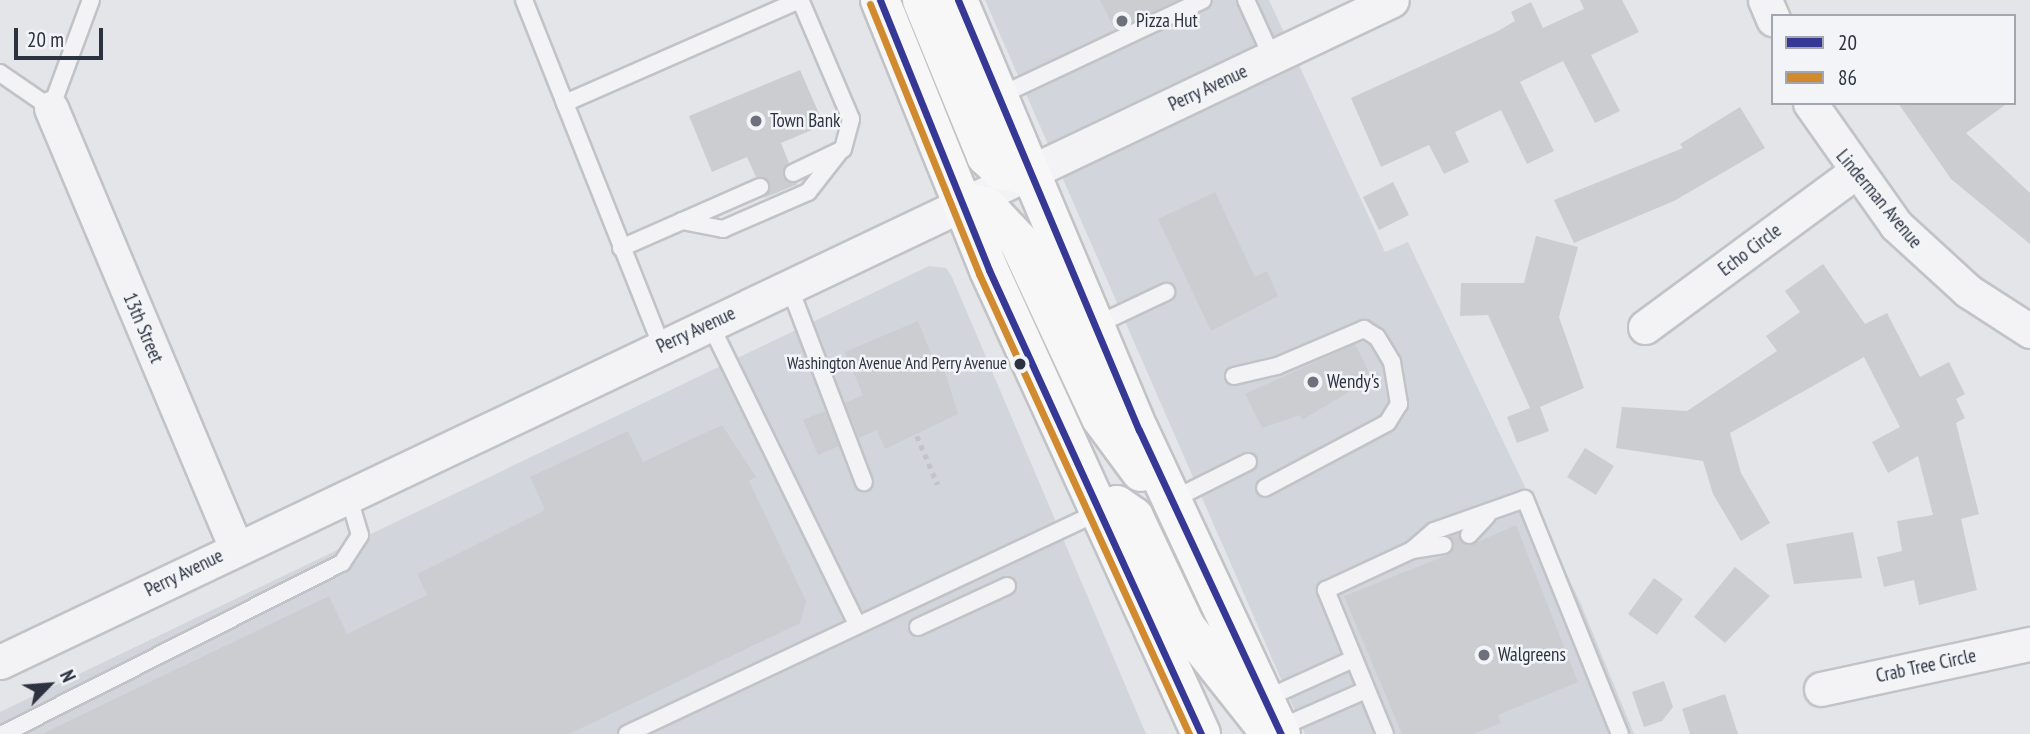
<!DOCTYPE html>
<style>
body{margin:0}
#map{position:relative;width:2030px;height:734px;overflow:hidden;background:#e3e5e8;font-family:"PT Sans Narrow",sans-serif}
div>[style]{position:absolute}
.built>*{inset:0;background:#d2d5db}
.building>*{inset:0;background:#cccdd0}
.path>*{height:4.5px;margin-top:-2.25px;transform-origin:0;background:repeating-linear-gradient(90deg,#c3c3c8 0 5px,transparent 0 10px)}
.roads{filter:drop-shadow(2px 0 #c2c3c6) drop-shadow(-2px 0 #c2c3c6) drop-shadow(0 2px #c2c3c6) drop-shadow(0 -2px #c2c3c6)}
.service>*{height:16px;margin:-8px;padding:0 8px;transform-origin:8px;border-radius:8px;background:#f3f3f5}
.minor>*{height:33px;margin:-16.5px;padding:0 16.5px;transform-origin:16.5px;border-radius:16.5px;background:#f3f3f5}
.primary>*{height:38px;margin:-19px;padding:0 19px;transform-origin:19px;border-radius:19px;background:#f7f7f7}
.bus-1>*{height:7px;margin:-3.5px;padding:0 3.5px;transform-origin:3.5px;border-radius:3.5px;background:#363896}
.bus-2>*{height:7px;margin:-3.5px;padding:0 3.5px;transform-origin:3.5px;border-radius:3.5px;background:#d18a2d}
.dots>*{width:19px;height:19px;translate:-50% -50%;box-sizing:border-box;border:4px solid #f2f4f7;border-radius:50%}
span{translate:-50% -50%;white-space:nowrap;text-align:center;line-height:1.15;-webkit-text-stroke:5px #f2f4f7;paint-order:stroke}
.bus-label{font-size:17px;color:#2c3240}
.right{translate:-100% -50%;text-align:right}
.poi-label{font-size:19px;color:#2c3240}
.left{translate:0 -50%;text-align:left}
.street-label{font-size:19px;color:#2c3240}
.legend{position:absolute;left:1771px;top:14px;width:245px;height:91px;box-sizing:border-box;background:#f2f4f7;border:2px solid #a3a6ae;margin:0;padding:9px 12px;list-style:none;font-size:21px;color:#2c3240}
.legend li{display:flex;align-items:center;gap:14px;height:35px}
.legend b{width:35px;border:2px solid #a3a6ae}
.north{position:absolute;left:14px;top:650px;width:70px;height:70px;-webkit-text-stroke:5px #f2f4f7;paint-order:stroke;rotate:65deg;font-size:19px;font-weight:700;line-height:28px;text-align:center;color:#2c3240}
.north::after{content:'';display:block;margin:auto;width:24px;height:32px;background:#2c3240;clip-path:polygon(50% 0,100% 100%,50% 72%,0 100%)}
.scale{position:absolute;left:14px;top:28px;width:89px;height:32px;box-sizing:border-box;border:4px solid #2c3240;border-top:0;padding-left:9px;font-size:21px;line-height:24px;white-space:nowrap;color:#2c3240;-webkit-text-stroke:5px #f2f4f7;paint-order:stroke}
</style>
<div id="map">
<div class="built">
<div style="clip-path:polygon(985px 0,1269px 0,1385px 252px,1408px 242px,1581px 604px,1634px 734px,1305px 734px)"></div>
<div style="clip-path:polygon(929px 266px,946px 268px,952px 277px,1146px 734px,0 734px,0 712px)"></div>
</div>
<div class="building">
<div style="clip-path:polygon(1100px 0,1178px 0,1115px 30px)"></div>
<div style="clip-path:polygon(1580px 0,1622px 0,1639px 32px,1591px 55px,1620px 111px,1595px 123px,1563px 61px,1520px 82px,1554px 151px,1527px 164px,1501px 110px,1455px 132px,1469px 162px,1444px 174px,1429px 145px,1381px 167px,1351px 98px,1498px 31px,1515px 21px,1511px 12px,1531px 2px,1543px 28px,1584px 9px)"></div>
<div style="clip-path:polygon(800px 70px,824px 125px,781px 143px,789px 163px,783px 177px,798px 184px,764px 198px,770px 183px,756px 177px,747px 157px,712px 172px,689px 116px)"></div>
<div style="clip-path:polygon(1898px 103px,2008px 103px,1966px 133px,2030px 193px,2030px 244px,1951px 179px)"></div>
<div style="clip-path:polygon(1740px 107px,1765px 148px,1674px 201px,1574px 243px,1554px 200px,1683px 148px,1680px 144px)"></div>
<div style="clip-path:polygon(1393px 182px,1409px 215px,1379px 230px,1363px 197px)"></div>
<div style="clip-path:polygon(1215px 192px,1255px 277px,1267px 271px,1278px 296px,1211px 331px,1158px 219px)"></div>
<div style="clip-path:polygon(1536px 236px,1578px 247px,1559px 317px,1584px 388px,1540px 407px,1549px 431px,1517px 443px,1507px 417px,1530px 408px,1488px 315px,1460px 316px,1461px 283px,1524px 283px)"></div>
<div style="clip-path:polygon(1823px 264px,1865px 324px,1887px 313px,1920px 377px,1949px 362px,1965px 394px,1956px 399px,1965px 418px,1956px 423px,1979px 514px,1961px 519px,1977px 590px,1919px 605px,1914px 580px,1884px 587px,1877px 557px,1902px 551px,1897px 521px,1933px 515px,1918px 456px,1888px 473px,1872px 442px,1900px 427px,1864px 357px,1730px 433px,1741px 473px,1770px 523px,1741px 541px,1713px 494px,1703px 461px,1616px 448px,1622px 407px,1687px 411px,1777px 351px,1766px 336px,1800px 312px,1785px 291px)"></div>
<div style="clip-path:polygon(918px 321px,933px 359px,940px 356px,958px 414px,885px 449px,877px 430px,859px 438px,845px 403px,863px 395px,845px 352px)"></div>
<div style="clip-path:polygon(1355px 344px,1372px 378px,1302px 420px,1300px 415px,1262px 428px,1245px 394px)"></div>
<div style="clip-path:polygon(825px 411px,839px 446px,818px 455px,803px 420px)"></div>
<div style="clip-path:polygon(722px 425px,756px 477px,749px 481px,806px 601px,800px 623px,569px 734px,42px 734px,329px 596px,347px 634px,427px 595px,417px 574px,545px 510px,530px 477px,628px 431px,643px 462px)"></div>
<div style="clip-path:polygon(1585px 448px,1614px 466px,1596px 495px,1567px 477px)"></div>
<div style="clip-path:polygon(1516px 525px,1578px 682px,1498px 715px,1501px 723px,1473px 734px,1402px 734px,1344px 596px,1450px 554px,1450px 537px,1459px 533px,1471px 545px)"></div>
<div style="clip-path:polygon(1853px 532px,1862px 578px,1794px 584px,1786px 544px)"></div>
<div style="clip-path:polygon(1735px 567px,1770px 596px,1725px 643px,1694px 617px)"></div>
<div style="clip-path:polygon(1654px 578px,1683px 599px,1657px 635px,1628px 614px)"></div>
<div style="clip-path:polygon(1664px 681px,1673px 707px,1662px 721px,1644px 727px,1632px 692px)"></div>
<div style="clip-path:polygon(1725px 694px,1738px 734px,1690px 734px,1682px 709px)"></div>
</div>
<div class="path">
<div style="left:917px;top:436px;width:53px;rotate:66.8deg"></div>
</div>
<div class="roads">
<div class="service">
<div style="left:524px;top:0;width:111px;rotate:68.3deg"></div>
<div style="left:1246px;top:0;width:63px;rotate:65.5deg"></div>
<div style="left:0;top:73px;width:62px;rotate:34.5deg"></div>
<div style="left:51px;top:108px;width:115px;rotate:-69.7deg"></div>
<div style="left:999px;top:96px;width:225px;rotate:-25.2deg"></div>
<div style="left:793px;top:173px;width:55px;rotate:-25.6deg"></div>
<div style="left:843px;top:149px;width:31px;rotate:-75deg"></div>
<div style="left:851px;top:119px;width:127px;rotate:-113.1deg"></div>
<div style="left:682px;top:221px;width:42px;rotate:11deg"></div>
<div style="left:723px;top:229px;width:93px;rotate:-23.5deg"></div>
<div style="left:808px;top:192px;width:52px;rotate:-52deg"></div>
<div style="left:621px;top:248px;width:152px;rotate:-23.7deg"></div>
<div style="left:789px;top:286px;width:210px;rotate:69.1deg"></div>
<div style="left:710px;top:324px;width:334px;rotate:63.9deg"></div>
<div style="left:1094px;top:326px;width:80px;rotate:-25.3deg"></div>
<div style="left:662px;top:347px;width:263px;rotate:-111.7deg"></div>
<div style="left:565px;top:103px;width:257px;rotate:-23.7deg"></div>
<div style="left:1234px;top:376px;width:44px;rotate:-13.1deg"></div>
<div style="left:1277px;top:366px;width:95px;rotate:-23deg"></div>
<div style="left:1364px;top:329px;width:15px;rotate:32deg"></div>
<div style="left:1377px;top:337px;width:29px;rotate:59deg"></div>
<div style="left:1392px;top:362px;width:43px;rotate:80.5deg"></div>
<div style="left:1399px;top:404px;width:22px;rotate:122deg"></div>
<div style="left:1387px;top:423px;width:138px;rotate:152deg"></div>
<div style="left:1172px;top:500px;width:85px;rotate:-26.6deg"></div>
<div style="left:1469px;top:535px;width:26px;rotate:-47deg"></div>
<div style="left:1412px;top:550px;width:29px;rotate:-41deg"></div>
<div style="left:1434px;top:531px;width:96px;rotate:-19.4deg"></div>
<div style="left:1525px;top:499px;width:253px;rotate:68deg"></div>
<div style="left:918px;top:627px;width:98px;rotate:-24.7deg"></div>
<div style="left:1265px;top:699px;width:97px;rotate:-24.4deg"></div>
<div style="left:1279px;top:728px;width:95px;rotate:-23.6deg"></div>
<div style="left:3px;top:734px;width:380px;rotate:-26.8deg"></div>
<div style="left:342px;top:563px;width:33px;rotate:-57deg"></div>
<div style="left:360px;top:535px;width:42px;rotate:-106.7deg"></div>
<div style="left:627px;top:734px;width:522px;rotate:-25.19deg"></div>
<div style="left:1385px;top:734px;width:156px;rotate:-112.3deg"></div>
<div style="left:1326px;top:590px;width:95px;rotate:-24.9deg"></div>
<div style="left:1412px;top:550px;width:32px;rotate:-9deg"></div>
</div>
<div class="minor">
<div style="left:1765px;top:0;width:21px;rotate:67deg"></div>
<div style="left:1810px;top:103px;width:149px;rotate:54.8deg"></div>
<div style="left:1896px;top:225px;width:98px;rotate:42.5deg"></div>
<div style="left:1968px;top:291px;width:74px;rotate:32.8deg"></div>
<div style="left:51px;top:108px;width:477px;rotate:67.2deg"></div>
<div style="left:1645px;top:327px;width:260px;rotate:-36.4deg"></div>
<div style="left:0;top:662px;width:1541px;rotate:-25.43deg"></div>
<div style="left:1821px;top:689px;width:214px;rotate:-12.2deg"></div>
</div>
<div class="primary">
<div style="left:880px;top:0;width:291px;rotate:68deg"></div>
<div style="left:989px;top:270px;width:510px;rotate:65.44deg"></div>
<div style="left:922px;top:0;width:169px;rotate:67.7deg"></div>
<div style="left:986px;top:156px;width:21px;rotate:43deg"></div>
<div style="left:1001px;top:170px;width:24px;rotate:12deg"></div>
<div style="left:958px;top:0;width:467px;rotate:67.2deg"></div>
<div style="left:1139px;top:430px;width:336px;rotate:65deg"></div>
<div style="left:962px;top:202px;width:24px;rotate:9deg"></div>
<div style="left:986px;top:206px;width:47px;rotate:46.7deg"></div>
<div style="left:1018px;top:240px;width:196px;rotate:65deg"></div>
<div style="left:1101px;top:418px;width:67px;rotate:53.5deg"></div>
<div style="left:1099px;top:512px;width:19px;rotate:-21deg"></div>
<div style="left:1117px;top:505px;width:21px;rotate:35deg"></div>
<div style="left:1134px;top:517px;width:122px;rotate:64.7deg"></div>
<div style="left:1186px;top:627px;width:129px;rotate:51.6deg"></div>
</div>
</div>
<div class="bus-1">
<div style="left:880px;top:0;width:291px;rotate:68deg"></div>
<div style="left:989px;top:270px;width:510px;rotate:65.44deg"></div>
<div style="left:958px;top:0;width:467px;rotate:67.2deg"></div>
<div style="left:1139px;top:430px;width:336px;rotate:65deg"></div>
</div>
<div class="bus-2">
<div style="left:870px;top:4px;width:291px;rotate:68deg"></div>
<div style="left:979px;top:274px;width:506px;rotate:65.46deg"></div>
</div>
<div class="dots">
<div style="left:1122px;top:21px;background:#6c717b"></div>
<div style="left:756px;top:121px;background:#6c717b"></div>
<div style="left:1020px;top:364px;background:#2c3240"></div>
<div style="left:1313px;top:382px;background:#6c717b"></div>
<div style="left:1484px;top:655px;background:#6c717b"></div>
</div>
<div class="bus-label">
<span class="right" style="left:1007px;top:364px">Washington Avenue And Perry Avenue</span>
</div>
<div class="poi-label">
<span class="left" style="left:1136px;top:21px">Pizza Hut</span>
<span class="left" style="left:770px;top:121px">Town Bank</span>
<span class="left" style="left:1327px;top:382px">Wendy's</span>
<span class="left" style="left:1498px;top:655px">Walgreens</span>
</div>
<div class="street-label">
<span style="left:1208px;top:88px;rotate:-25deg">Perry Avenue</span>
<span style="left:1879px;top:199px;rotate:50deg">Linderman Avenue</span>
<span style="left:1750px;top:250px;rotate:-37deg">Echo Circle</span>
<span style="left:143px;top:328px;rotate:67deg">13th Street</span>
<span style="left:696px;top:330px;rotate:-25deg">Perry Avenue</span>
<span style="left:184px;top:573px;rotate:-26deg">Perry Avenue</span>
<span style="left:1926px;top:666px;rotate:-12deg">Crab Tree Circle</span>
</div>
<ul class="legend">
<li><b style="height:9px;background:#363896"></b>20</li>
<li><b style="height:9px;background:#d18a2d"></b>86</li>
</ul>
<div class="north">N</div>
<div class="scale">20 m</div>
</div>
